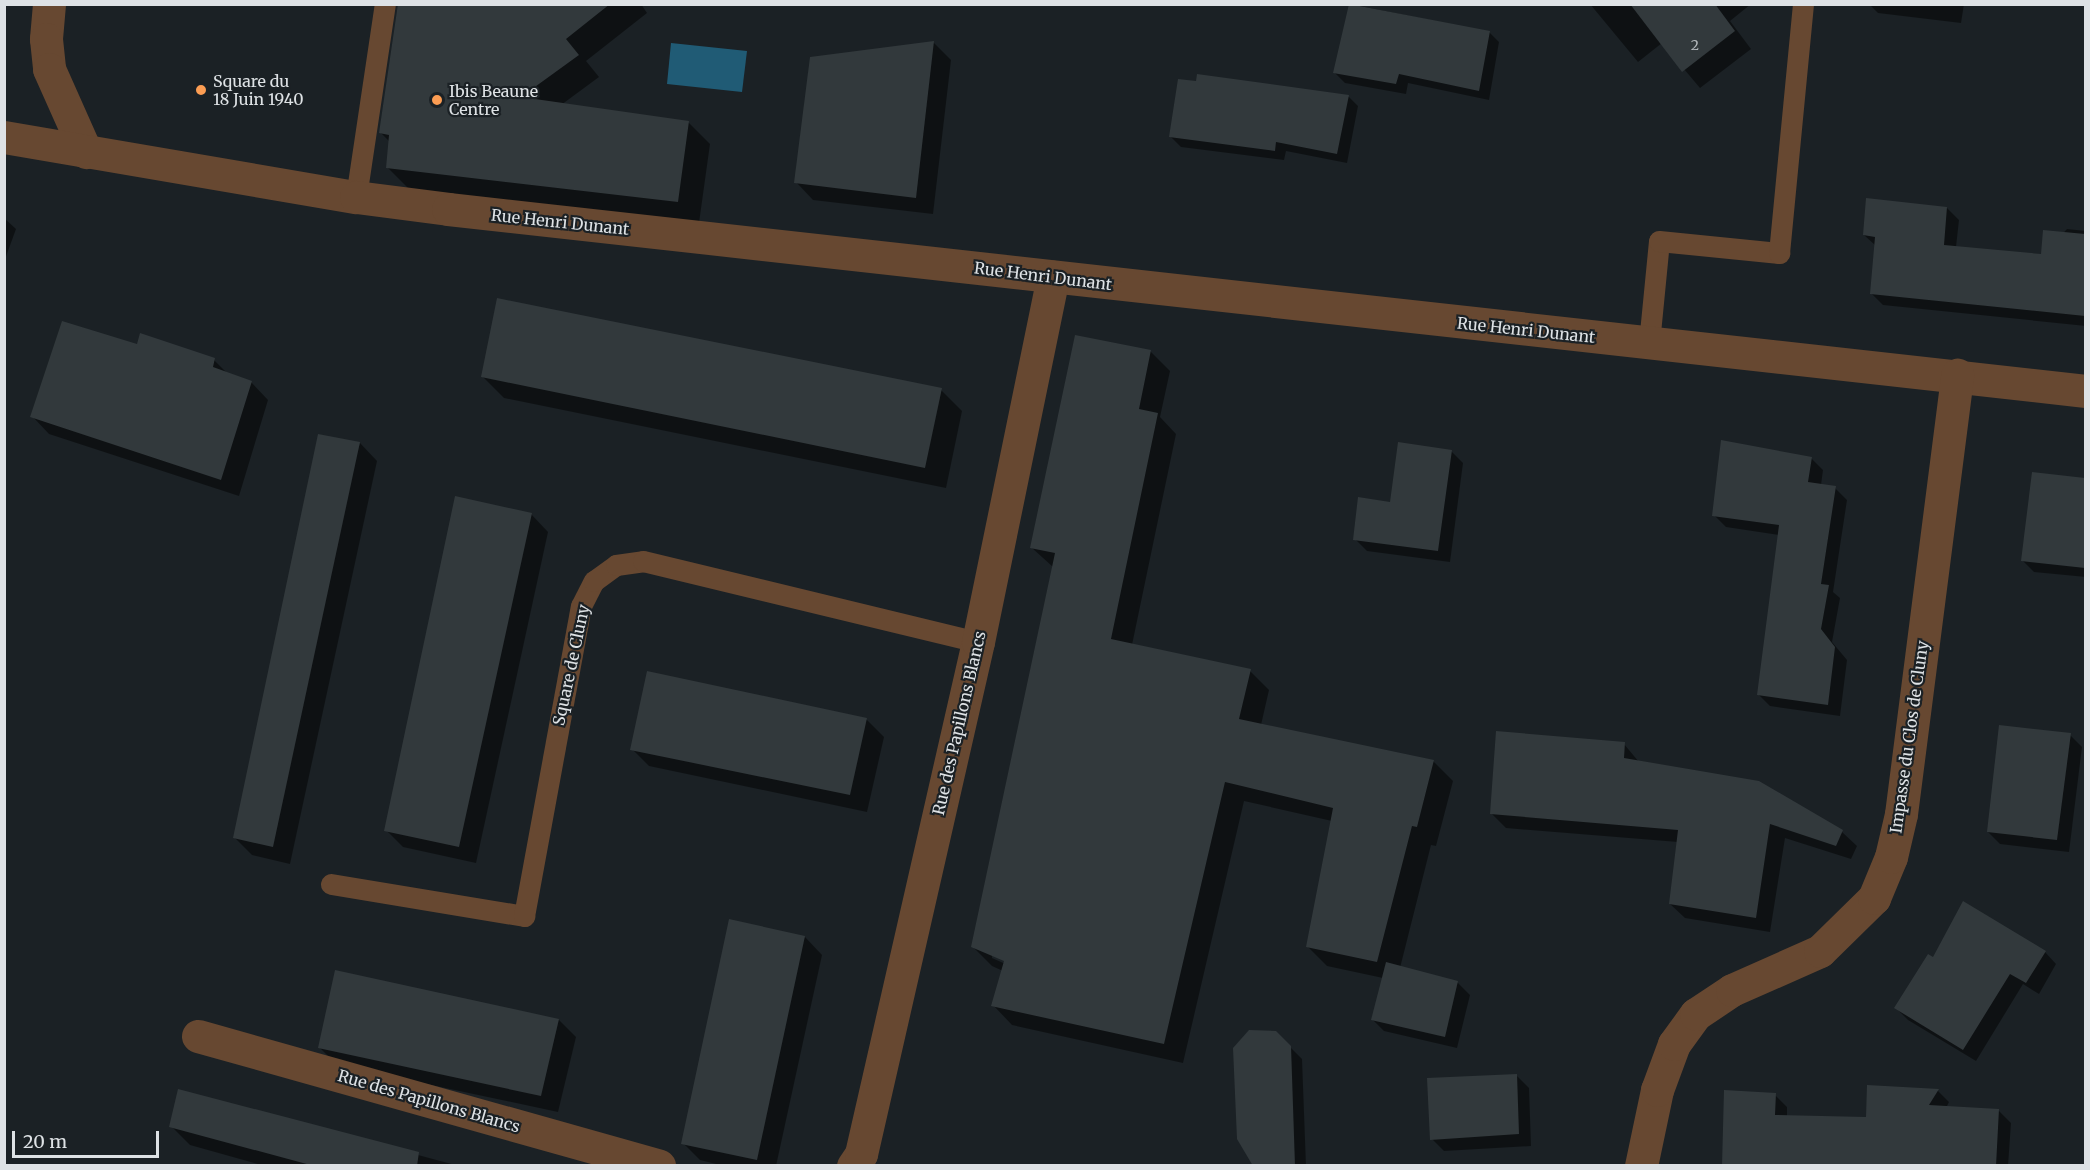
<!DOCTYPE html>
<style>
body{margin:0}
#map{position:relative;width:2090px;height:1170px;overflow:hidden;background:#1b2125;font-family:Merriweather,serif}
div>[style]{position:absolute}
.water>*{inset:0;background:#205b75}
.shadow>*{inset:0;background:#0007}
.building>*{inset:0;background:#32393c}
.lane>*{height:21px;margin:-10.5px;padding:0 10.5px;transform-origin:10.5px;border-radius:10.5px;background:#674831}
.street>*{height:33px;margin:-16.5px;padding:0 16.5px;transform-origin:16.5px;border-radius:16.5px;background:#674831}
.dots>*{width:16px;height:16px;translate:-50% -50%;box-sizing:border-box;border:3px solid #1b2125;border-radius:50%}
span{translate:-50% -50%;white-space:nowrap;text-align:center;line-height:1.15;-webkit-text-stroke:4.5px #1b2125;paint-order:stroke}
.number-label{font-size:14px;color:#b3b8bb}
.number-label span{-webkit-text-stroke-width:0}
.poi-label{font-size:16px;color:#dee2e5}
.left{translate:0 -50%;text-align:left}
.street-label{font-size:16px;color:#dee2e5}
.frame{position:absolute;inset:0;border:6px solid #dee2e5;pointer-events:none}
.scale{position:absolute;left:12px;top:1131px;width:147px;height:27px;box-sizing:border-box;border:3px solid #dee2e5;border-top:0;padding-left:8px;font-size:18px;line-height:21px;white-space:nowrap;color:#dee2e5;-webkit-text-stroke:4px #1b2125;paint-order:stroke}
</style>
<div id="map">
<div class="water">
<div style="clip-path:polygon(671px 43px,747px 51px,742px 92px,667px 84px)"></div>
</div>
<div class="shadow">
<div style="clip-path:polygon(449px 4px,641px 4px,647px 13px,586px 61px,599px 77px,561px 105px,689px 123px,710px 144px,699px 223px,409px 189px,387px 167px,390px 142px,380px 132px)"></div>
<div style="clip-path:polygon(1350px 4px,1489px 32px,1499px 42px,1489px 100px,1408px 83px,1406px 94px,1345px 83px,1335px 73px)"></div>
<div style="clip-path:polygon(1590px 4px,1751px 4px,1730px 21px,1751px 49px,1700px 88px,1662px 43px,1638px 62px)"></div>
<div style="clip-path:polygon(1869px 4px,1964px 4px,1961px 23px,1878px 13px)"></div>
<div style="clip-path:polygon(934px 43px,951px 60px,933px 214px,813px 200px,796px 182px)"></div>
<div style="clip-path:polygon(1197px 83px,1349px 97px,1358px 106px,1347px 163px,1286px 151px,1284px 160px,1181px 147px,1171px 137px)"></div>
<div style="clip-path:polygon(1947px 208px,1959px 220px,1956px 247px,2043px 255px,2067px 229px,2086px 231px,2086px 326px,1883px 305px,1871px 293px,1876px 246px,1864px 235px)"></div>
<div style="clip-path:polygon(4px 218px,16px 229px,4px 262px)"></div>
<div style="clip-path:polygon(138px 346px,214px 360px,229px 375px,251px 382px,268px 400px,239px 496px,49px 434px,32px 416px)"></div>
<div style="clip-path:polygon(evenodd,1150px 351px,1170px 371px,1160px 417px,1176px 434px,1132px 645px,1250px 671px,1269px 690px,1261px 725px,1433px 761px,1453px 781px,1436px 846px,1431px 845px,1400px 968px,1458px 983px,1470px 995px,1457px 1048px,1384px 1031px,1372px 1019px,1383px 978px,1327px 966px,1308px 947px,1332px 821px,1244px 801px,1183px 1063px,1012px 1025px,993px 1005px,1003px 971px,992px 966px,973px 947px,1053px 567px,1032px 548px,1150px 351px,992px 955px,1011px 963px,1010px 966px,992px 958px,992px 955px)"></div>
<div style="clip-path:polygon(483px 377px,941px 390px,962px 411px,946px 488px,504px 398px)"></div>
<div style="clip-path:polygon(360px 443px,377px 461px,290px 864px,252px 855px,235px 838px)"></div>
<div style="clip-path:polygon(1451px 451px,1463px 463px,1450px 562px,1367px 551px,1355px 539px)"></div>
<div style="clip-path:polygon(1811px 458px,1823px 470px,1821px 485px,1835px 488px,1847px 500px,1833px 592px,1840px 598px,1832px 642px,1847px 660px,1840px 716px,1770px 706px,1758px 694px,1779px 535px,1726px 527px,1714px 515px)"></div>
<div style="clip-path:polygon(2033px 474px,2086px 479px,2086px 577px,2034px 572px,2022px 560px)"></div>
<div style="clip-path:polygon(531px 514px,548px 532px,476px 863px,403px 847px,386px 830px)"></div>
<div style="clip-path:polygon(648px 673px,867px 720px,884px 737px,867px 812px,649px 766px,632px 749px)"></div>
<div style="clip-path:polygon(2070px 735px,2082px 747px,2069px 852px,2000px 844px,1988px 832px)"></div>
<div style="clip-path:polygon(1624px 744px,1639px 762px,1842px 832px,1857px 846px,1851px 859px,1785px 838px,1770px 932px,1685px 918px,1670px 904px,1678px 842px,1506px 828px,1492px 814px)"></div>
<div style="clip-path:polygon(805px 937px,822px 955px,776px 1166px,724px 1166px,700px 1160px,683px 1143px)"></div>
<div style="clip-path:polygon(2045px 952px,2056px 964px,2039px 994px,2023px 984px,1976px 1061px,1908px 1020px,1896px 1008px,1933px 959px)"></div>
<div style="clip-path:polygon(559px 1020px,576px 1037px,558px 1112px,337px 1065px,320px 1048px)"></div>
<div style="clip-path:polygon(1276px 1033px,1302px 1059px,1306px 1166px,1255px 1166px)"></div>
<div style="clip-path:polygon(1517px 1076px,1529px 1088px,1531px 1146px,1444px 1151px,1432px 1139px)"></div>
<div style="clip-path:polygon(1869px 1087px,1938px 1091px,1949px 1102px,1946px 1108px,1999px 1111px,2011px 1123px,2008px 1166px,1723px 1166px,1775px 1095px,1787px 1107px,1787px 1117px,1867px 1119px)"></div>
<div style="clip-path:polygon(179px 1091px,459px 1166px,265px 1166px,190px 1145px,171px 1126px)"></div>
</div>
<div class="building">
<div style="clip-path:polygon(398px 4px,610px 4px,566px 39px,579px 55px,521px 97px,689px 121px,678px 202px,386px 168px,389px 135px,379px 133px)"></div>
<div style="clip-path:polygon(1349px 4px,1490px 31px,1479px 91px,1399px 74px,1396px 84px,1333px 73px)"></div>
<div style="clip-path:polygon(1630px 4px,1715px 4px,1735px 31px,1682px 72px)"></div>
<div style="clip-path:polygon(934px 41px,916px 198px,794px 183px,810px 57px)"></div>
<div style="clip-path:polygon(1197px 74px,1349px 95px,1337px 154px,1276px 142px,1275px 151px,1169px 137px,1178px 79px,1196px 81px)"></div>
<div style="clip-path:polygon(1866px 198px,1947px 207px,1944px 245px,2041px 254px,2043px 230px,2085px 234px,2085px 316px,1870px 294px,1875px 237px,1863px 235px)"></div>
<div style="clip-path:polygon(497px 298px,942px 388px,925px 468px,481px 377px)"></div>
<div style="clip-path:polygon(62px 321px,137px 344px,140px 333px,215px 358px,213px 367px,252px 381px,221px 480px,30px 417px)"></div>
<div style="clip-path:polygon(1075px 335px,1151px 350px,1139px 409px,1158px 413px,1111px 639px,1251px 669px,1239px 719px,1434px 760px,1417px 827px,1412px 826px,1377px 962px,1306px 947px,1333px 808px,1225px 782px,1164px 1044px,991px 1006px,1004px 961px,971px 947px,1055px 553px,1030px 548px)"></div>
<div style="clip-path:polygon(318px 434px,360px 442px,273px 847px,233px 838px)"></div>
<div style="clip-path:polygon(1721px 440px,1812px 457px,1808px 482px,1836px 486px,1821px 584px,1829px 585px,1821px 629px,1835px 647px,1828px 705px,1757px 695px,1779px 525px,1712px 516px)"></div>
<div style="clip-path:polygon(1398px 442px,1452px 450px,1438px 551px,1353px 540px,1358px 497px,1390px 502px)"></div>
<div style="clip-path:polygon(2032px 472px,2085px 478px,2085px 568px,2021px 561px)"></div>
<div style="clip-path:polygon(455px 496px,532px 513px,459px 847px,384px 831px)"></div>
<div style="clip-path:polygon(647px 671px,867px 718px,850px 795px,630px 750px)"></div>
<div style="clip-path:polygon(1999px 725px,2071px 733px,2057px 840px,1987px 832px)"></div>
<div style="clip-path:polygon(1496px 731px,1625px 742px,1624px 758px,1759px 781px,1843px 830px,1836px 846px,1770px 824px,1756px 918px,1669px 904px,1678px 830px,1490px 814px)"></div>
<div style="clip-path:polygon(1963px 901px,2046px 951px,2026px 983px,2010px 974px,1963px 1050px,1894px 1008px,1928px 954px,1933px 957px)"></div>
<div style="clip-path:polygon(729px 919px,805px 936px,757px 1160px,681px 1144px)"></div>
<div style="clip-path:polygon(1386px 962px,1458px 981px,1445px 1037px,1371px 1020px)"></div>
<div style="clip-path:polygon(335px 970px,559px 1019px,541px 1096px,318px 1048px)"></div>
<div style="clip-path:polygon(1249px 1030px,1276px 1031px,1291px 1046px,1295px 1166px,1253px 1166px,1237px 1139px,1233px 1048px)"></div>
<div style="clip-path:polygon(1517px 1074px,1519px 1134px,1430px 1140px,1427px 1078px)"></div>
<div style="clip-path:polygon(1867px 1085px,1939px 1089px,1929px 1105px,1999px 1109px,1996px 1166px,1722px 1166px,1724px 1090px,1776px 1093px,1775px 1115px,1866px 1117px)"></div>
<div style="clip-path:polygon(178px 1089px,419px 1152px,417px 1166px,314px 1166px,169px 1127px)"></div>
</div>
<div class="lane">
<div style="left:356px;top:197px;width:195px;rotate:-81.5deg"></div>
<div style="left:1649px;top:343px;width:102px;rotate:-84.4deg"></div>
<div style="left:1659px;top:241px;width:121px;rotate:5.7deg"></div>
<div style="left:1779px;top:253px;width:250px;rotate:-84.5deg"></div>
<div style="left:331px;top:884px;width:196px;rotate:9.4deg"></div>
<div style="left:524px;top:916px;width:315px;rotate:-79.6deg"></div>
<div style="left:581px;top:606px;width:28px;rotate:-63deg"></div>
<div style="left:594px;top:581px;width:27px;rotate:-36deg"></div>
<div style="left:616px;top:565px;width:27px;rotate:-8deg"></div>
<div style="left:643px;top:561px;width:345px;rotate:13.6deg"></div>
</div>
<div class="street">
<div style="left:49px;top:4px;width:35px;rotate:95deg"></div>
<div style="left:46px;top:39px;width:30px;rotate:84deg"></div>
<div style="left:49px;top:69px;width:91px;rotate:66deg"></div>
<div style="left:4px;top:137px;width:357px;rotate:9.7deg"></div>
<div style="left:356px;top:197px;width:93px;rotate:7.4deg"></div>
<div style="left:448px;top:209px;width:1648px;rotate:6.34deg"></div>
<div style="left:198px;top:1036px;width:479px;rotate:15.7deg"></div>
<div style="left:853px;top:1166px;width:14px;rotate:-56deg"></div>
<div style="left:861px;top:1154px;width:525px;rotate:-77.13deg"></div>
<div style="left:978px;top:642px;width:373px;rotate:-78.4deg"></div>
<div style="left:1641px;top:1166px;width:78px;rotate:-78.1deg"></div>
<div style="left:1657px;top:1090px;width:49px;rotate:-69.7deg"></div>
<div style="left:1674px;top:1044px;width:37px;rotate:-54deg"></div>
<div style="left:1696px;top:1014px;width:43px;rotate:-33.7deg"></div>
<div style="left:1732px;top:990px;width:96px;rotate:-23.9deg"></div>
<div style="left:1820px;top:951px;width:76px;rotate:-44.5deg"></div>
<div style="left:1874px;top:898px;width:44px;rotate:-67.5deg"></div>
<div style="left:1891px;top:857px;width:44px;rotate:-76.9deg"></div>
<div style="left:1901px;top:814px;width:443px;rotate:-82.7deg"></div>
</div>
<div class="dots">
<div style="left:201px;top:90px;background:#fc9d53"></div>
<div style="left:437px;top:100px;background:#fc9d53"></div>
</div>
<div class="number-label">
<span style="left:1695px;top:45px">2</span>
</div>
<div class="poi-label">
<span class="left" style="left:213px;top:90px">Square du<br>18 Juin 1940</span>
<span class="left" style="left:449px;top:100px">Ibis Beaune<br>Centre</span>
</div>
<div class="street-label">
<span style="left:560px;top:222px;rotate:6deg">Rue Henri Dunant</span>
<span style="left:1043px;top:276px;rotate:7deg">Rue Henri Dunant</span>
<span style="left:1526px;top:330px;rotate:6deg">Rue Henri Dunant</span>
<span style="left:571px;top:665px;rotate:-78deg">Square de Cluny</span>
<span style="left:959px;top:723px;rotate:-77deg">Rue des Papillons Blancs</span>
<span style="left:1909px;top:737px;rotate:-82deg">Impasse du Clos de Cluny</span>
<span style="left:429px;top:1101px;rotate:16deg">Rue des Papillons Blancs</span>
</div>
<div class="frame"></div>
<div class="scale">20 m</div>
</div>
